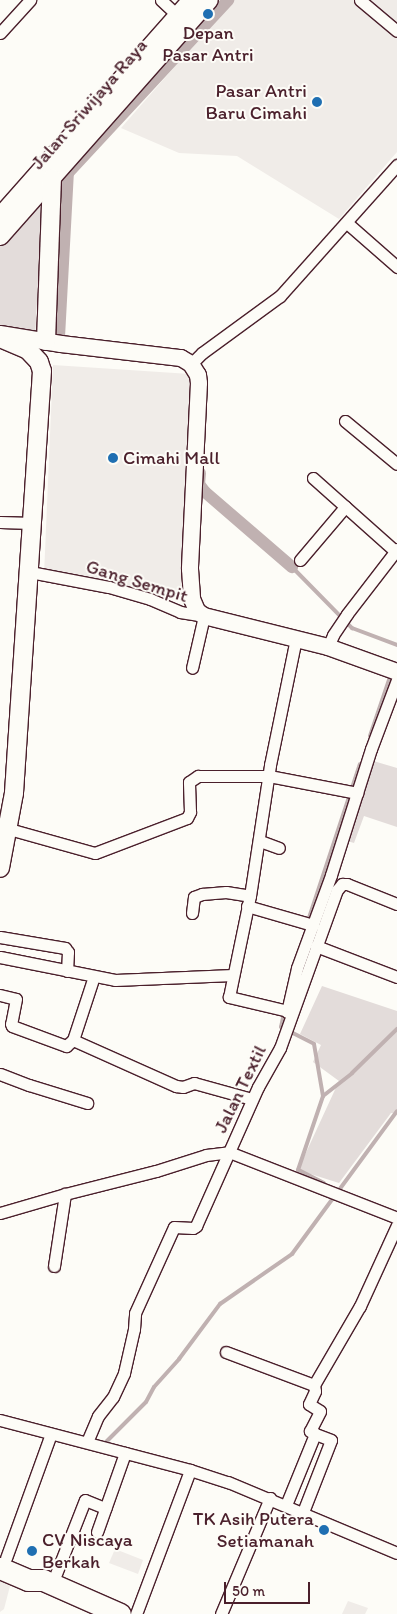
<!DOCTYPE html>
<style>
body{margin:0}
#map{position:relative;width:397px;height:1614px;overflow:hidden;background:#fdfcf7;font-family:Itim,sans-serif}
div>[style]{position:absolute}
.built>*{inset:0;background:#f0ece8}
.green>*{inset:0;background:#e3dcda}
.stream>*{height:4px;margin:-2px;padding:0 2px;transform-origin:2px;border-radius:2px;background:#c0b1b1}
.canal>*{height:12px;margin:-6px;padding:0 6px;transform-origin:6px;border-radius:6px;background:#c0b1b1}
.roads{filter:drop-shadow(1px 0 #4a1f2b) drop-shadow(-1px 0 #4a1f2b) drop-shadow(0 1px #4a1f2b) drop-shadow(0 -1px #4a1f2b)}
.street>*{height:11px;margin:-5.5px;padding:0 5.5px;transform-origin:5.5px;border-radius:5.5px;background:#fdfcf7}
.secondary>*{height:16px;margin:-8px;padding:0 8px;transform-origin:8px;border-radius:8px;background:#fdfcf7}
.primary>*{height:18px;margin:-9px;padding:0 9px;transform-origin:9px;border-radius:9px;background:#fdfcf7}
.highway>*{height:21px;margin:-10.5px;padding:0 10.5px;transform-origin:10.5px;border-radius:10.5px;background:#fdfcf7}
.dots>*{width:14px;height:14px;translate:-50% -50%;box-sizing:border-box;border:2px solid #fdfcf7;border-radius:50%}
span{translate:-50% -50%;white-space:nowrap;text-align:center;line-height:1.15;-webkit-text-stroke:4px #fdfcf7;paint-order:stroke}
.poi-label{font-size:19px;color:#4a1f2b}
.right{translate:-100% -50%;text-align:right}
.left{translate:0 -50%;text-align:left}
.street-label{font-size:19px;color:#4a1f2b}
.scale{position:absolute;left:224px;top:1582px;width:86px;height:22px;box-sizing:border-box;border:2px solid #4a1f2b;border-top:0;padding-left:6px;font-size:15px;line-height:18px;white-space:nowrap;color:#4a1f2b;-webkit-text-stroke:4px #fdfcf7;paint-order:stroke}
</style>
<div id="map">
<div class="built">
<div style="clip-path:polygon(233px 0,397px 0,397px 152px,339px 219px,237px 156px,179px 153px,121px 128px)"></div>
<div style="clip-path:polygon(53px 365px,190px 374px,183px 550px,186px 597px,168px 599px,44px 575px)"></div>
<div style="clip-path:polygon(115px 1549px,143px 1560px,138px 1574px,109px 1563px)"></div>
<div style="clip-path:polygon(0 1581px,10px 1586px,4px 1609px,0 1612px)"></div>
<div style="clip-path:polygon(348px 1601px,368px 1608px,365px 1614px,342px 1614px)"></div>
</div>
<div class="green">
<div style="clip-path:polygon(43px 194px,35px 337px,0 331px,0 240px)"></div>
<div style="clip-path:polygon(370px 760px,397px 768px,397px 827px,364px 816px,354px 843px,344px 840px)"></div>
<div style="clip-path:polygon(322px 986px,397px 1011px,397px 1114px,391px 1113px,339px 1183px,298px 1170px,339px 1081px,313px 1062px,321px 1045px,300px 1034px)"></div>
</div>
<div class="stream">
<div style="left:292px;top:567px;width:86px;rotate:45.5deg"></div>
<div style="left:352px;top:628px;width:48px;rotate:20.7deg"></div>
<div style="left:370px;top:736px;width:65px;rotate:-71.3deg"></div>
<div style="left:308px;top:921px;width:165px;rotate:-71.7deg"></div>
<div style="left:284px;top:1013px;width:14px;rotate:102deg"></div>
<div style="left:281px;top:1027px;width:37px;rotate:27deg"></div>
<div style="left:314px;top:1044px;width:53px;rotate:80.2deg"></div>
<div style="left:324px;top:1183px;width:29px;rotate:-153deg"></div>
<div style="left:298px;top:1170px;width:78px;rotate:-71.3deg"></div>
<div style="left:323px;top:1096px;width:37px;rotate:-38deg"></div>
<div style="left:352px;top:1073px;width:63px;rotate:-44.4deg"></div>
<div style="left:104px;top:1444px;width:59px;rotate:-45deg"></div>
<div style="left:146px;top:1402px;width:17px;rotate:-62deg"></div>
<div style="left:154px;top:1387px;width:38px;rotate:-48deg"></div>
<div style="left:179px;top:1359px;width:69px;rotate:-53.3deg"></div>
<div style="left:220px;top:1304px;width:88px;rotate:-34.8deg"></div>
<div style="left:292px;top:1254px;width:177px;rotate:-53.7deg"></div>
</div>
<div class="canal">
<div style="left:59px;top:337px;width:164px;rotate:-86.9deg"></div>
<div style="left:68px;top:173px;width:236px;rotate:-47.2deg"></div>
<div style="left:200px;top:473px;width:11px;rotate:95deg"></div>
<div style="left:199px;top:484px;width:10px;rotate:53deg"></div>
<div style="left:205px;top:492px;width:115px;rotate:40.8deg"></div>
</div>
<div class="roads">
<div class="street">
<div style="left:161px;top:0;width:23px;rotate:43deg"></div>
<div style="left:360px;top:0;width:48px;rotate:40deg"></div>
<div style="left:0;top:33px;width:45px;rotate:-47.7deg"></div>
<div style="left:347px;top:223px;width:67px;rotate:41.3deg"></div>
<div style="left:191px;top:364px;width:16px;rotate:-45deg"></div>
<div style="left:202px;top:353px;width:97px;rotate:-36.2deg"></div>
<div style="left:280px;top:296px;width:176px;rotate:-48.2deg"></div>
<div style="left:345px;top:421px;width:67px;rotate:39.6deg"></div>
<div style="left:313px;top:478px;width:110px;rotate:41.7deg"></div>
<div style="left:0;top:522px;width:32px;rotate:2deg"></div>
<div style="left:300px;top:560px;width:70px;rotate:-49.7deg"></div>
<div style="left:30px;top:572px;width:80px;rotate:10.8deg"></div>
<div style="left:109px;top:587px;width:43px;rotate:16.3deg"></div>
<div style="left:150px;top:599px;width:33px;rotate:23deg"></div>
<div style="left:180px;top:612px;width:24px;rotate:9deg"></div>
<div style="left:204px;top:616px;width:53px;rotate:103deg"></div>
<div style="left:328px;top:647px;width:13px;rotate:-67deg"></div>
<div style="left:333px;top:635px;width:25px;rotate:-56deg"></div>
<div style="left:347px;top:614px;width:82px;rotate:-52.4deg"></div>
<div style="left:9px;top:829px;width:89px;rotate:15.6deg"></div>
<div style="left:95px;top:853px;width:98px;rotate:-20.8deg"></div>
<div style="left:187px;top:818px;width:7px;rotate:-63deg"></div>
<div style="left:190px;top:812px;width:30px;rotate:-92deg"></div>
<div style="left:189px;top:782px;width:11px;rotate:-34deg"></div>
<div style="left:198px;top:776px;width:71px"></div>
<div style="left:269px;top:776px;width:90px;rotate:10.9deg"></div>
<div style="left:260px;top:841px;width:20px;rotate:20deg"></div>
<div style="left:247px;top:906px;width:69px;rotate:16.1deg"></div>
<div style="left:192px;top:913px;width:16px;rotate:-83deg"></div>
<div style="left:194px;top:897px;width:9px;rotate:-21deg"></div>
<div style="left:202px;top:894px;width:24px;rotate:-5deg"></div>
<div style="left:226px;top:892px;width:24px;rotate:9deg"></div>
<div style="left:0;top:937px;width:66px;rotate:9.6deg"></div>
<div style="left:65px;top:948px;width:5px;rotate:53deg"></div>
<div style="left:68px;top:952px;width:19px;rotate:93deg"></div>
<div style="left:316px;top:946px;width:87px;rotate:20.9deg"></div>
<div style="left:0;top:957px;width:117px;rotate:11.3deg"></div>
<div style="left:115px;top:980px;width:118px;rotate:-2.4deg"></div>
<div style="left:0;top:995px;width:16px;rotate:14deg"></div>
<div style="left:16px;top:999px;width:25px;rotate:101deg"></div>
<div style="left:11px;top:1024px;width:2px;rotate:63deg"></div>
<div style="left:12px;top:1026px;width:58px;rotate:20.3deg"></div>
<div style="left:66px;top:1046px;width:9px;rotate:-41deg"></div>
<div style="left:73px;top:1040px;width:67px;rotate:-71.8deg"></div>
<div style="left:288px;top:1011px;width:61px;rotate:-166.7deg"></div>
<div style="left:229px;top:997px;width:103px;rotate:-78.3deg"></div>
<div style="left:250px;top:896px;width:133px;rotate:-81.3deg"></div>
<div style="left:270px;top:765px;width:130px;rotate:-78.4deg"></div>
<div style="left:287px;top:1012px;width:45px;rotate:-77.2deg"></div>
<div style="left:297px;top:968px;width:99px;rotate:-69.9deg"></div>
<div style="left:331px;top:875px;width:132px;rotate:-72.4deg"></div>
<div style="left:371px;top:749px;width:74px;rotate:-69.4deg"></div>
<div style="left:73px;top:1040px;width:113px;rotate:24.1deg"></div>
<div style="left:176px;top:1086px;width:7px;rotate:8deg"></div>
<div style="left:183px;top:1087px;width:12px;rotate:-20deg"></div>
<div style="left:194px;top:1083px;width:60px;rotate:15.4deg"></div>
<div style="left:0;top:1074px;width:31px;rotate:21deg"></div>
<div style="left:29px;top:1085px;width:61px;rotate:17.2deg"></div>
<div style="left:0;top:1213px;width:68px;rotate:-16.3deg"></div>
<div style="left:65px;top:1194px;width:94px;rotate:-14.2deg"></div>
<div style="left:156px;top:1171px;width:52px;rotate:-17.7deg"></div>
<div style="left:206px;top:1155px;width:23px;rotate:-7deg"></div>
<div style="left:229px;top:1152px;width:180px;rotate:21.4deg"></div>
<div style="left:54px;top:1266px;width:73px;rotate:-81.3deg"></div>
<div style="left:226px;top:1352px;width:94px;rotate:20.6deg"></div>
<div style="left:0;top:1420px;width:196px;rotate:14.7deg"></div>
<div style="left:190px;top:1470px;width:40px;rotate:18deg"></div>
<div style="left:228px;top:1482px;width:183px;rotate:22.8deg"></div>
<div style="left:87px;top:1442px;width:28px;rotate:-67deg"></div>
<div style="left:98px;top:1416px;width:24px;rotate:-52deg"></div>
<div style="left:113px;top:1397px;width:26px;rotate:-65deg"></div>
<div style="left:124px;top:1373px;width:45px;rotate:-77.2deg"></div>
<div style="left:134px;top:1329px;width:16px;rotate:-86deg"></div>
<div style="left:135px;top:1313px;width:94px;rotate:-65.6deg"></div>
<div style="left:174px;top:1227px;width:19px;rotate:3deg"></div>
<div style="left:193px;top:1228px;width:4px;rotate:-34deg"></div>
<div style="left:196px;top:1226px;width:152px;rotate:-66deg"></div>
<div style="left:258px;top:1087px;width:45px;rotate:-60.6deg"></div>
<div style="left:280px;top:1048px;width:168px;rotate:-70.2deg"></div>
<div style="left:337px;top:890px;width:8px;rotate:-50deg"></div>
<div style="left:342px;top:884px;width:5px"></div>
<div style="left:347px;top:884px;width:54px;rotate:21.8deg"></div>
<div style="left:286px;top:1505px;width:77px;rotate:-67.8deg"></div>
<div style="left:315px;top:1434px;width:6px;rotate:-149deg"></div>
<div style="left:310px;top:1431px;width:22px;rotate:-63deg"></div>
<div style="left:320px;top:1411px;width:13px;rotate:-148deg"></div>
<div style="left:309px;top:1404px;width:14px;rotate:-65deg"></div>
<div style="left:315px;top:1391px;width:6px;rotate:-99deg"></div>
<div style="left:314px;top:1385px;width:91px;rotate:-59.8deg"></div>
<div style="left:360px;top:1306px;width:89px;rotate:-65.4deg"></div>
<div style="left:303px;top:1512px;width:77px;rotate:-68.7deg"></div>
<div style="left:331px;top:1440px;width:17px;rotate:-159deg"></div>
<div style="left:97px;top:1532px;width:84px;rotate:-70.5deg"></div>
<div style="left:6px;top:1558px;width:132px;rotate:-70.1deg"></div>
<div style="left:52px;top:1584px;width:90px;rotate:-68.6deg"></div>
<div style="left:85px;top:1500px;width:22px;rotate:22deg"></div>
<div style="left:136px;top:1614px;width:154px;rotate:-69.4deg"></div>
<div style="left:221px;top:1614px;width:126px;rotate:-67.1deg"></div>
</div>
<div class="secondary">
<div style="left:0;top:334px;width:62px;rotate:9.3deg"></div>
<div style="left:61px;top:344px;width:121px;rotate:6.7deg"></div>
<div style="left:181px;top:358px;width:12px;rotate:31deg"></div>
<div style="left:191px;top:364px;width:13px;rotate:58deg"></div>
<div style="left:198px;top:375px;width:8px;rotate:83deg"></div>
<div style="left:199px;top:383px;width:186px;rotate:92.8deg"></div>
<div style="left:190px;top:569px;width:30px;rotate:86deg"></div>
<div style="left:192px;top:599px;width:13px;rotate:67deg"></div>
<div style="left:197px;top:611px;width:9px;rotate:36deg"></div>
<div style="left:204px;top:616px;width:128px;rotate:14deg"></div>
<div style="left:328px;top:647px;width:73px;rotate:19.9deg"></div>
</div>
<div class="primary">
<div style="left:0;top:217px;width:290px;rotate:-48.5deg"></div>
<div style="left:0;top:236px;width:315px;rotate:-48.5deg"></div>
<div style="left:0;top:338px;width:30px;rotate:23deg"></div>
<div style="left:28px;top:350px;width:16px;rotate:47deg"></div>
<div style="left:39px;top:362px;width:9px;rotate:72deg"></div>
<div style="left:42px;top:371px;width:423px;rotate:93.8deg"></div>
<div style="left:14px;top:793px;width:76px;rotate:100.6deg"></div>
<div style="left:46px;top:341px;width:163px;rotate:-87.9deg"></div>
</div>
<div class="highway">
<div style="left:0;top:1568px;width:30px;rotate:23deg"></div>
<div style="left:28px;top:1580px;width:15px"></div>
<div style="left:43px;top:1580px;width:84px;rotate:23.8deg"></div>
</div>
</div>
<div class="dots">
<div style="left:208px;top:14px;background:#1f6fb2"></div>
<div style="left:317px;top:102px;background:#1f6fb2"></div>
<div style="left:113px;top:458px;background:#1f6fb2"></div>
<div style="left:324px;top:1530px;background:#1f6fb2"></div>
<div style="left:32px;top:1551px;background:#1f6fb2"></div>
</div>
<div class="poi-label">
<span style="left:208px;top:44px">Depan<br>Pasar Antri</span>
<span class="right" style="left:307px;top:102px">Pasar Antri<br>Baru Cimahi</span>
<span class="left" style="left:123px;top:458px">Cimahi Mall</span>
<span class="right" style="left:314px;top:1530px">TK Asih Putera<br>Setiamanah</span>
<span class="left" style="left:42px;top:1551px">CV Niscaya<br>Berkah</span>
</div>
<div class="street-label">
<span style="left:89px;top:104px;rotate:-49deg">Jalan Sriwijaya Raya</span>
<span style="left:137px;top:581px;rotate:17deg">Gang Sempit</span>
<span style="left:240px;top:1089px;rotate:-64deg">Jalan Textil</span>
</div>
<div class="scale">50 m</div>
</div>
